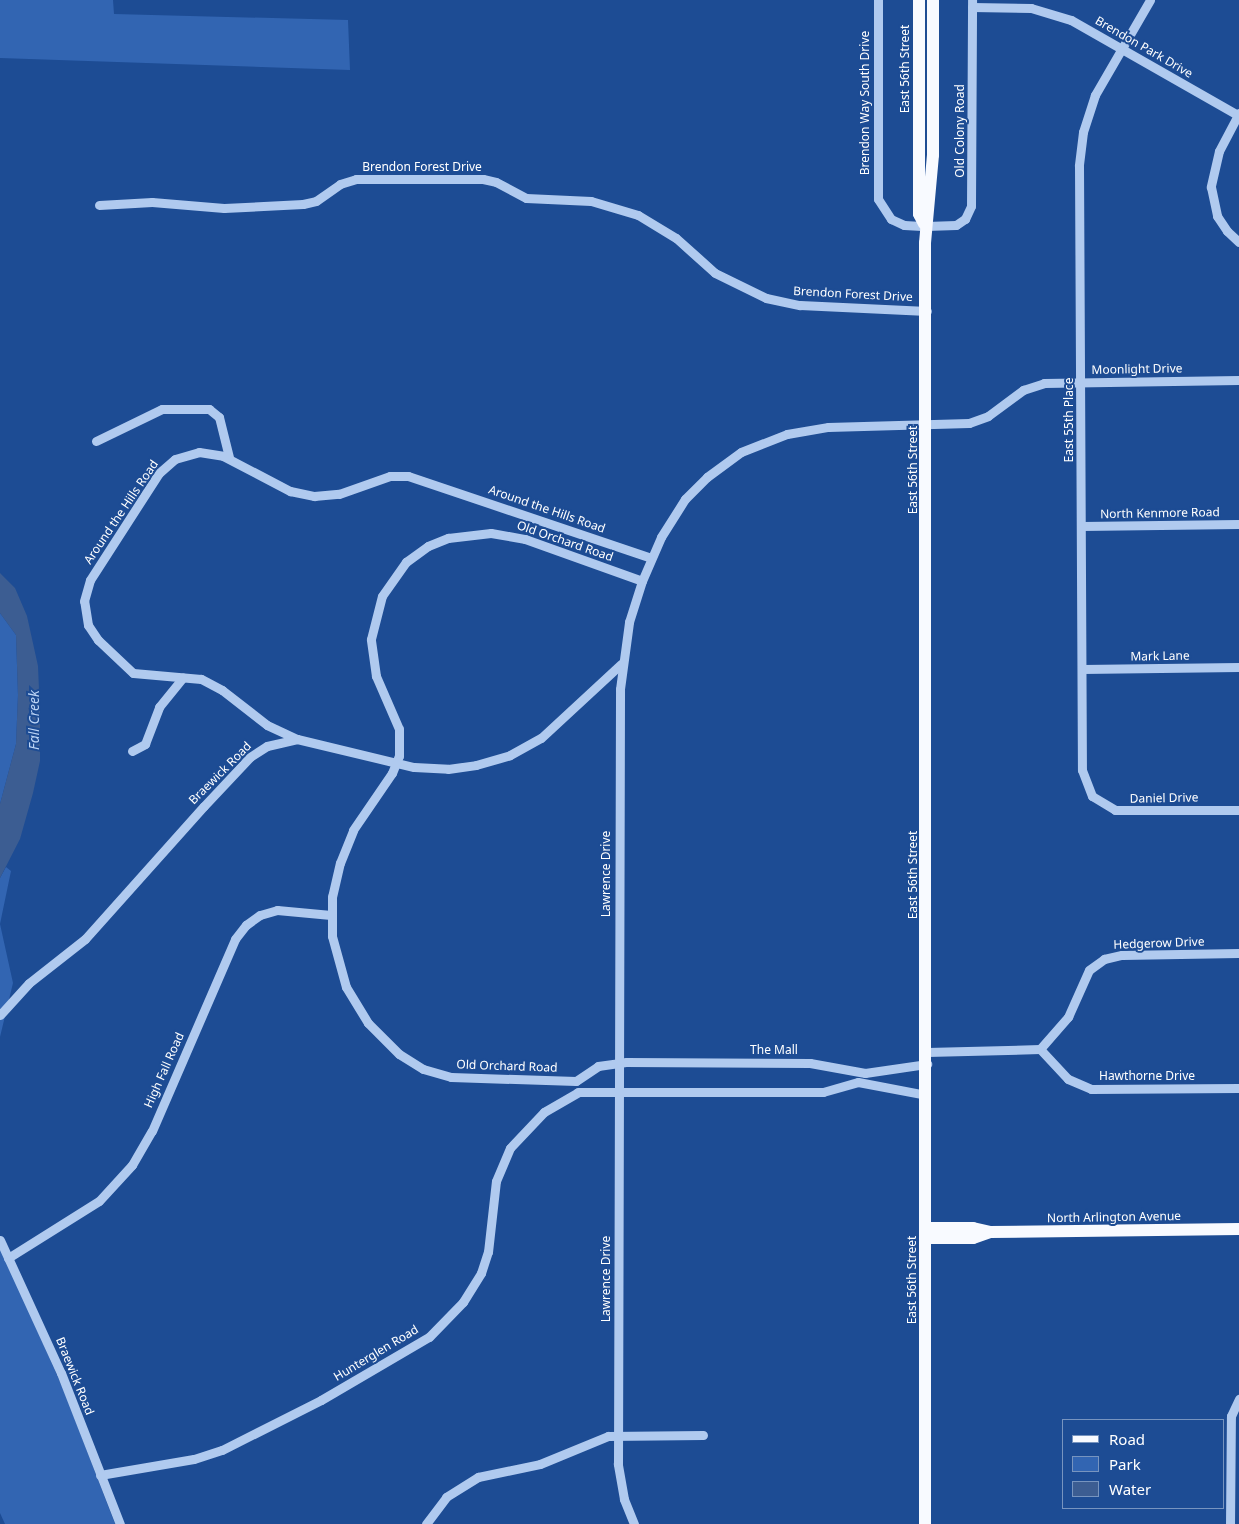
<!DOCTYPE html>
<style>
body{margin:0}
#map{position:relative;width:1239px;height:1524px;overflow:hidden;background:#1d4c94;font-family:"Noto Sans",sans-serif}
div>[style]{position:absolute}
.green>*{inset:0;background:#3265b2}
.water>*{inset:0;background:#3c5d92}
.minor>*{height:9px;margin:-4.5px;padding:0 4.5px;transform-origin:4.5px;border-radius:4.5px;background:#b0caef}
.major>*{height:12px;margin:-6px;padding:0 6px;transform-origin:6px;border-radius:6px;background:#f8faff}
span{translate:-50% -50%;white-space:nowrap;text-align:center;line-height:1.15;-webkit-text-stroke:4px #1d4c94;paint-order:stroke}
.street-label{font-size:12px;color:#fff}
.water-label{font-size:14px;color:#bcd4f5;font-style:italic}
.legend{position:absolute;left:1062px;top:1419px;width:162px;height:90px;box-sizing:border-box;background:#1d4c94;border:1px solid #7794bf;margin:0;padding:6px 9px;list-style:none;font-size:15px;color:#fff}
.legend li{display:flex;align-items:center;gap:10px;height:25px}
.legend b{width:25px;border:1px solid #7794bf}
</style>
<div id="map">
<div class="green">
<div style="clip-path:polygon(0 0,113px 0,114px 14px,348px 20px,350px 70px,0 58px)"></div>
<div style="clip-path:polygon(0 613px,16px 635px,18px 695px,16px 744px,0 804px)"></div>
<div style="clip-path:polygon(6px 867px,11px 871px,0 924px,13px 983px,0 1037px,0 878px)"></div>
<div style="clip-path:polygon(0 1246px,64px 1391px,115px 1524px,5px 1524px,0 1513px)"></div>
</div>
<div class="water">
<div style="clip-path:polygon(0 573px,15px 588px,27px 616px,38px 666px,40px 713px,40px 761px,33px 793px,20px 839px,0 878px,0 804px,16px 744px,18px 695px,16px 635px,0 613px)"></div>
</div>
<div class="minor">
<div style="left:878px;top:0;width:199px;rotate:90deg"></div>
<div style="left:878px;top:199px;width:24px;rotate:57deg"></div>
<div style="left:891px;top:219px;width:14px;rotate:25deg"></div>
<div style="left:904px;top:225px;width:22px;rotate:3deg"></div>
<div style="left:926px;top:226px;width:30px;rotate:-2deg"></div>
<div style="left:956px;top:225px;width:11px;rotate:-34deg"></div>
<div style="left:965px;top:219px;width:14px;rotate:-65deg"></div>
<div style="left:971px;top:206px;width:206px;rotate:-89.7deg"></div>
<div style="left:1150px;top:0;width:110px;rotate:120.1deg"></div>
<div style="left:1095px;top:95px;width:39px;rotate:108deg"></div>
<div style="left:1083px;top:132px;width:34px;rotate:97deg"></div>
<div style="left:1079px;top:166px;width:604px;rotate:89.72deg"></div>
<div style="left:1082px;top:770px;width:28px;rotate:69deg"></div>
<div style="left:1092px;top:796px;width:27px;rotate:31deg"></div>
<div style="left:1115px;top:810px;width:124px"></div>
<div style="left:972px;top:7px;width:59px;rotate:1deg"></div>
<div style="left:1031px;top:8px;width:42px;rotate:16.7deg"></div>
<div style="left:1071px;top:20px;width:193px;rotate:29.7deg"></div>
<div style="left:1239px;top:113px;width:43px;rotate:117.8deg"></div>
<div style="left:1219px;top:151px;width:37px;rotate:103deg"></div>
<div style="left:1211px;top:187px;width:30px;rotate:78deg"></div>
<div style="left:1217px;top:216px;width:18px;rotate:56deg"></div>
<div style="left:1227px;top:231px;width:16px;rotate:43deg"></div>
<div style="left:99px;top:205px;width:53px;rotate:-3.2deg"></div>
<div style="left:152px;top:202px;width:72px;rotate:4.8deg"></div>
<div style="left:224px;top:208px;width:79px;rotate:-2.9deg"></div>
<div style="left:303px;top:204px;width:13px;rotate:-13deg"></div>
<div style="left:316px;top:201px;width:29px;rotate:-35deg"></div>
<div style="left:340px;top:184px;width:17px;rotate:-17deg"></div>
<div style="left:356px;top:179px;width:127px"></div>
<div style="left:483px;top:179px;width:13px;rotate:13deg"></div>
<div style="left:496px;top:182px;width:34px;rotate:28deg"></div>
<div style="left:526px;top:198px;width:65px;rotate:2.6deg"></div>
<div style="left:591px;top:201px;width:49px;rotate:16.6deg"></div>
<div style="left:638px;top:215px;width:44px;rotate:31.2deg"></div>
<div style="left:676px;top:238px;width:52px;rotate:41.9deg"></div>
<div style="left:715px;top:273px;width:57px;rotate:26.1deg"></div>
<div style="left:766px;top:298px;width:35px;rotate:12deg"></div>
<div style="left:800px;top:305px;width:127px;rotate:2.7deg"></div>
<div style="left:96px;top:441px;width:73px;rotate:-25.9deg"></div>
<div style="left:162px;top:409px;width:47px"></div>
<div style="left:209px;top:409px;width:13px;rotate:39deg"></div>
<div style="left:219px;top:417px;width:41px;rotate:76deg"></div>
<div style="left:1082px;top:526px;width:157px;rotate:-0.7deg"></div>
<div style="left:1082px;top:669px;width:157px;rotate:-0.7deg"></div>
<div style="left:297px;top:739px;width:33px;rotate:-155deg"></div>
<div style="left:267px;top:725px;width:57px;rotate:-142.1deg"></div>
<div style="left:222px;top:690px;width:24px;rotate:-152deg"></div>
<div style="left:201px;top:679px;width:68px;rotate:-175deg"></div>
<div style="left:133px;top:673px;width:48px;rotate:-136.7deg"></div>
<div style="left:98px;top:640px;width:18px;rotate:-124deg"></div>
<div style="left:88px;top:625px;width:24px;rotate:-99deg"></div>
<div style="left:84px;top:601px;width:22px;rotate:-74deg"></div>
<div style="left:90px;top:580px;width:127px;rotate:-57.2deg"></div>
<div style="left:159px;top:473px;width:21px;rotate:-41deg"></div>
<div style="left:175px;top:459px;width:25px;rotate:-16deg"></div>
<div style="left:199px;top:452px;width:24px;rotate:9deg"></div>
<div style="left:223px;top:456px;width:76px;rotate:27.6deg"></div>
<div style="left:290px;top:491px;width:25px;rotate:12deg"></div>
<div style="left:314px;top:496px;width:25px;rotate:-5deg"></div>
<div style="left:339px;top:494px;width:54px;rotate:-19.4deg"></div>
<div style="left:390px;top:476px;width:18px"></div>
<div style="left:408px;top:476px;width:256px;rotate:18.6deg"></div>
<div style="left:132px;top:751px;width:15px;rotate:-28deg"></div>
<div style="left:145px;top:744px;width:40px;rotate:-69deg"></div>
<div style="left:159px;top:707px;width:38px;rotate:-51deg"></div>
<div style="left:0;top:1015px;width:43px;rotate:-47.8deg"></div>
<div style="left:29px;top:983px;width:71px;rotate:-38.2deg"></div>
<div style="left:85px;top:939px;width:178px;rotate:-48.2deg"></div>
<div style="left:204px;top:806px;width:67px;rotate:-46.8deg"></div>
<div style="left:250px;top:757px;width:20px;rotate:-33deg"></div>
<div style="left:267px;top:746px;width:31px;rotate:-13deg"></div>
<div style="left:297px;top:739px;width:120px;rotate:13.5deg"></div>
<div style="left:414px;top:767px;width:34px;rotate:3deg"></div>
<div style="left:448px;top:769px;width:28px;rotate:-8deg"></div>
<div style="left:476px;top:765px;width:35px;rotate:-16deg"></div>
<div style="left:510px;top:755px;width:35px;rotate:-29deg"></div>
<div style="left:541px;top:738px;width:109px;rotate:-42.8deg"></div>
<div style="left:1040px;top:1049px;width:43px;rotate:-48.8deg"></div>
<div style="left:1068px;top:1017px;width:51px;rotate:-65.9deg"></div>
<div style="left:1089px;top:970px;width:19px;rotate:-36deg"></div>
<div style="left:1104px;top:959px;width:18px;rotate:-13deg"></div>
<div style="left:1122px;top:955px;width:117px;rotate:-1deg"></div>
<div style="left:1040px;top:1049px;width:41px;rotate:47deg"></div>
<div style="left:1068px;top:1079px;width:25px;rotate:23deg"></div>
<div style="left:1091px;top:1089px;width:148px;rotate:-0.4deg"></div>
<div style="left:927px;top:1052px;width:113px;rotate:-1.5deg"></div>
<div style="left:576px;top:1081px;width:125px;rotate:-178.2deg"></div>
<div style="left:451px;top:1077px;width:29px;rotate:-164deg"></div>
<div style="left:423px;top:1069px;width:28px;rotate:-148deg"></div>
<div style="left:399px;top:1054px;width:44px;rotate:-135deg"></div>
<div style="left:368px;top:1023px;width:42px;rotate:-121.4deg"></div>
<div style="left:346px;top:987px;width:53px;rotate:-105.4deg"></div>
<div style="left:332px;top:936px;width:39px;rotate:-90deg"></div>
<div style="left:332px;top:897px;width:35px;rotate:-77deg"></div>
<div style="left:340px;top:863px;width:35px;rotate:-68deg"></div>
<div style="left:353px;top:830px;width:69px;rotate:-55.6deg"></div>
<div style="left:392px;top:773px;width:18px;rotate:-68deg"></div>
<div style="left:399px;top:756px;width:27px;rotate:-90deg"></div>
<div style="left:399px;top:729px;width:58px;rotate:-113.5deg"></div>
<div style="left:376px;top:676px;width:37px;rotate:-98deg"></div>
<div style="left:371px;top:639px;width:44px;rotate:-75.7deg"></div>
<div style="left:382px;top:596px;width:42px;rotate:-54.8deg"></div>
<div style="left:406px;top:562px;width:27px;rotate:-36deg"></div>
<div style="left:428px;top:546px;width:22px;rotate:-22deg"></div>
<div style="left:448px;top:538px;width:43px;rotate:-6.6deg"></div>
<div style="left:491px;top:533px;width:35px;rotate:10deg"></div>
<div style="left:525px;top:539px;width:124px;rotate:19.7deg"></div>
<div style="left:576px;top:1081px;width:27px;rotate:-34deg"></div>
<div style="left:598px;top:1066px;width:28px;rotate:-8deg"></div>
<div style="left:626px;top:1062px;width:184px;rotate:0.3deg"></div>
<div style="left:810px;top:1063px;width:56px;rotate:10.3deg"></div>
<div style="left:865px;top:1073px;width:63px;rotate:-8.3deg"></div>
<div style="left:0;top:1240px;width:146px;rotate:65.4deg"></div>
<div style="left:61px;top:1373px;width:162px;rotate:68.7deg"></div>
<div style="left:8px;top:1258px;width:107px;rotate:-32.1deg"></div>
<div style="left:99px;top:1201px;width:49px;rotate:-47.5deg"></div>
<div style="left:132px;top:1165px;width:39px;rotate:-60deg"></div>
<div style="left:152px;top:1131px;width:209px;rotate:-66.6deg"></div>
<div style="left:235px;top:939px;width:18px;rotate:-52deg"></div>
<div style="left:246px;top:925px;width:17px;rotate:-36deg"></div>
<div style="left:260px;top:915px;width:18px;rotate:-16deg"></div>
<div style="left:277px;top:910px;width:54px;rotate:5.3deg"></div>
<div style="left:100px;top:1475px;width:95px;rotate:-9.7deg"></div>
<div style="left:194px;top:1459px;width:29px;rotate:-18deg"></div>
<div style="left:222px;top:1450px;width:111px;rotate:-26.8deg"></div>
<div style="left:321px;top:1400px;width:125px;rotate:-30.3deg"></div>
<div style="left:429px;top:1337px;width:49px;rotate:-45.8deg"></div>
<div style="left:463px;top:1302px;width:34px;rotate:-58deg"></div>
<div style="left:481px;top:1273px;width:22px;rotate:-72deg"></div>
<div style="left:488px;top:1252px;width:71px;rotate:-83.6deg"></div>
<div style="left:496px;top:1181px;width:36px;rotate:-67deg"></div>
<div style="left:510px;top:1148px;width:50px;rotate:-46.6deg"></div>
<div style="left:544px;top:1112px;width:39px;rotate:-30deg"></div>
<div style="left:578px;top:1092px;width:245px"></div>
<div style="left:823px;top:1092px;width:36px;rotate:-16deg"></div>
<div style="left:858px;top:1082px;width:69px;rotate:10.8deg"></div>
<div style="left:426px;top:1524px;width:34px;rotate:-53deg"></div>
<div style="left:446px;top:1497px;width:38px;rotate:-32deg"></div>
<div style="left:478px;top:1477px;width:63px;rotate:-11.8deg"></div>
<div style="left:540px;top:1464px;width:74px;rotate:-22.4deg"></div>
<div style="left:608px;top:1436px;width:95px;rotate:-0.6deg"></div>
<div style="left:634px;top:1524px;width:27px;rotate:-112deg"></div>
<div style="left:624px;top:1499px;width:36px;rotate:-100deg"></div>
<div style="left:618px;top:1464px;width:775px;rotate:-89.85deg"></div>
<div style="left:620px;top:689px;width:68px;rotate:-82.3deg"></div>
<div style="left:629px;top:622px;width:43px;rotate:-72.4deg"></div>
<div style="left:642px;top:581px;width:48px;rotate:-66.6deg"></div>
<div style="left:661px;top:537px;width:45px;rotate:-57.7deg"></div>
<div style="left:685px;top:499px;width:31px;rotate:-45deg"></div>
<div style="left:707px;top:477px;width:42px;rotate:-36.3deg"></div>
<div style="left:741px;top:452px;width:49px;rotate:-21.4deg"></div>
<div style="left:787px;top:434px;width:42px;rotate:-9.7deg"></div>
<div style="left:828px;top:427px;width:141px;rotate:-1.6deg"></div>
<div style="left:969px;top:423px;width:20px;rotate:-20deg"></div>
<div style="left:988px;top:416px;width:44px;rotate:-36.6deg"></div>
<div style="left:1023px;top:390px;width:22px;rotate:-18deg"></div>
<div style="left:1044px;top:383px;width:195px;rotate:-0.9deg"></div>
<div style="left:1230px;top:1524px;width:108px;rotate:-89.5deg"></div>
<div style="left:1231px;top:1416px;width:19px;rotate:-65deg"></div>
</div>
<div class="major">
<div style="left:919px;top:0;width:214px;rotate:90deg"></div>
<div style="left:919px;top:214px;width:11px;rotate:63deg"></div>
<div style="left:926px;top:1228px;width:47px"></div>
<div style="left:973px;top:1228px;width:17px;rotate:13deg"></div>
<div style="left:926px;top:1238px;width:47px"></div>
<div style="left:973px;top:1238px;width:18px;rotate:-19deg"></div>
<div style="left:990px;top:1232px;width:249px;rotate:-0.7deg"></div>
<div style="left:925px;top:1524px;width:1281px;rotate:-90deg"></div>
<div style="left:925px;top:243px;width:88px;rotate:-84.8deg"></div>
<div style="left:933px;top:155px;width:155px;rotate:-90deg"></div>
</div>
<div class="street-label">
<span style="left:1144px;top:47px;rotate:30deg">Brendon Park Drive</span>
<span style="left:905px;top:69px;rotate:-90deg">East 56th Street</span>
<span style="left:865px;top:103px;rotate:-90deg">Brendon Way South Drive</span>
<span style="left:960px;top:131px;rotate:-90deg">Old Colony Road</span>
<span style="left:422px;top:167px">Brendon Forest Drive</span>
<span style="left:853px;top:294px;rotate:3deg">Brendon Forest Drive</span>
<span style="left:1137px;top:369px;rotate:-1deg">Moonlight Drive</span>
<span style="left:1069px;top:420px;rotate:-90deg">East 55th Place</span>
<span style="left:913px;top:470px;rotate:-90deg">East 56th Street</span>
<span style="left:547px;top:509px;rotate:19deg">Around the Hills Road</span>
<span style="left:121px;top:512px;rotate:-56deg">Around the Hills Road</span>
<span style="left:1160px;top:513px;rotate:-1deg">North Kenmore Road</span>
<span style="left:565px;top:541px;rotate:19deg">Old Orchard Road</span>
<span style="left:1160px;top:656px;rotate:-1deg">Mark Lane</span>
<span style="left:220px;top:773px;rotate:-45deg">Braewick Road</span>
<span style="left:1164px;top:798px;rotate:-1deg">Daniel Drive</span>
<span style="left:606px;top:874px;rotate:-90deg">Lawrence Drive</span>
<span style="left:913px;top:875px;rotate:-90deg">East 56th Street</span>
<span style="left:1159px;top:943px;rotate:-2deg">Hedgerow Drive</span>
<span style="left:774px;top:1050px">The Mall</span>
<span style="left:507px;top:1066px;rotate:2deg">Old Orchard Road</span>
<span style="left:164px;top:1070px;rotate:-66deg">High Fall Road</span>
<span style="left:1147px;top:1076px">Hawthorne Drive</span>
<span style="left:1114px;top:1217px;rotate:-1deg">North Arlington Avenue</span>
<span style="left:606px;top:1279px;rotate:-90deg">Lawrence Drive</span>
<span style="left:912px;top:1280px;rotate:-90deg">East 56th Street</span>
<span style="left:376px;top:1353px;rotate:-31deg">Hunterglen Road</span>
<span style="left:75px;top:1376px;rotate:68deg">Braewick Road</span>
</div>
<div class="water-label">
<span style="left:34px;top:720px;rotate:-90deg">Fall Creek</span>
</div>
<ul class="legend">
<li><b style="height:6px;background:#f8faff"></b>Road</li>
<li><b style="height:14px;background:#3265b2"></b>Park</li>
<li><b style="height:14px;background:#3c5d92"></b>Water</li>
</ul>
</div>
